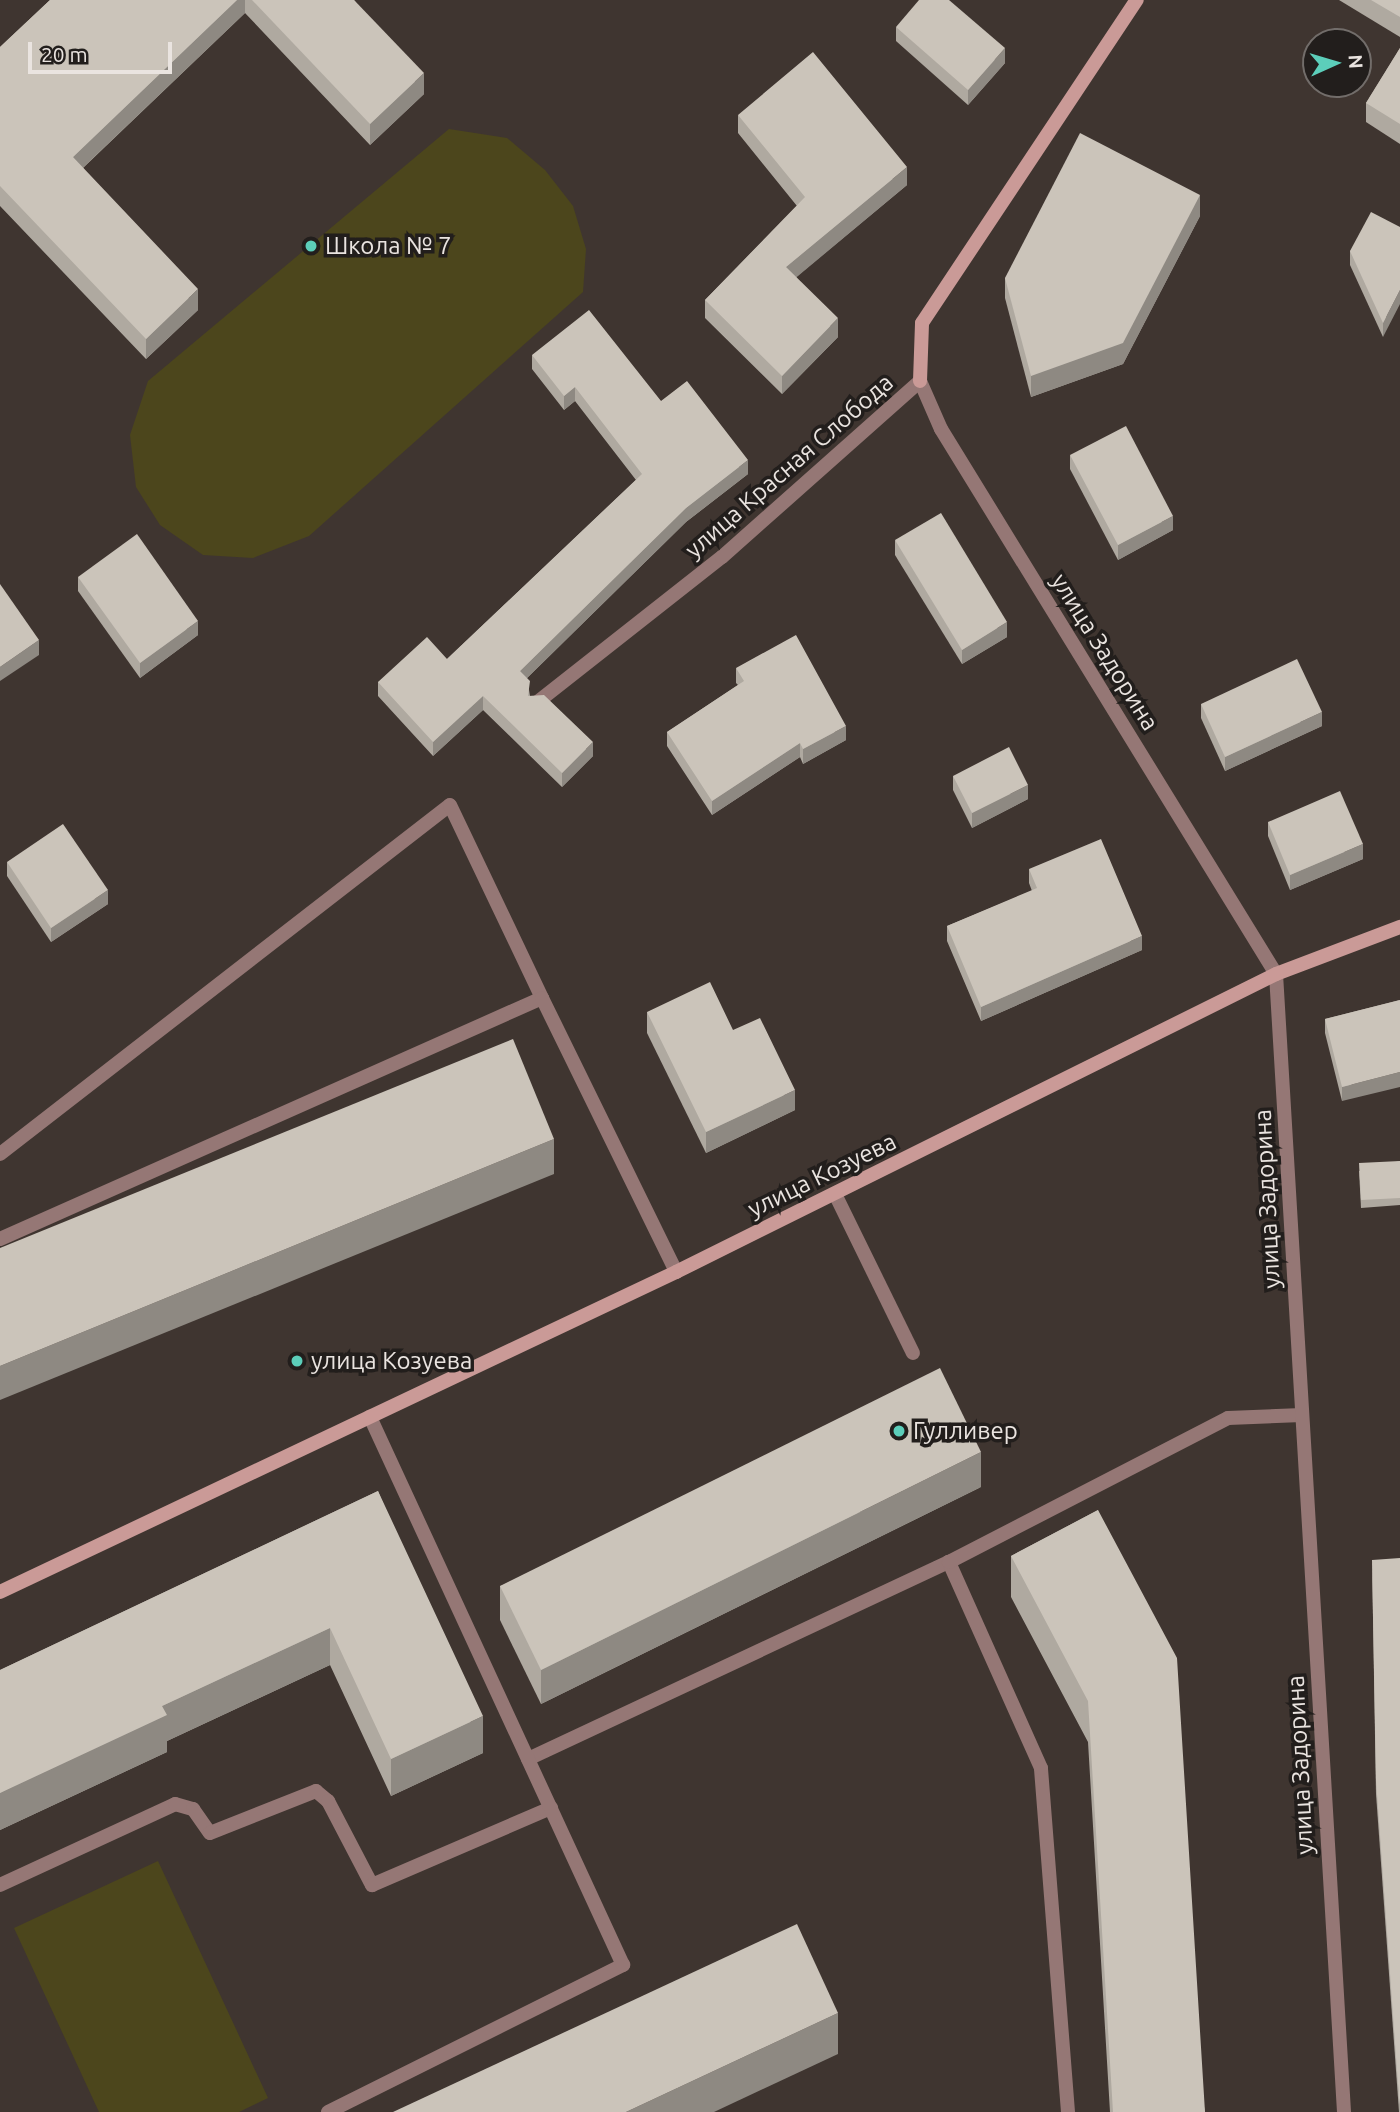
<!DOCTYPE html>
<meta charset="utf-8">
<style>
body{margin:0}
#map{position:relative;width:1400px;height:2112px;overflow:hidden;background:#3f3530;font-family:Ubuntu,sans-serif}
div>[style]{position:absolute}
.green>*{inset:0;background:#4c461c}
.lane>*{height:14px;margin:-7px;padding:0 7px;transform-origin:7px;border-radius:7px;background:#957775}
.street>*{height:14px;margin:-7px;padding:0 7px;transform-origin:7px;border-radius:7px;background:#957775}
.secondary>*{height:14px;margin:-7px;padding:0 7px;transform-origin:7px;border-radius:7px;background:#ca9a97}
.wall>*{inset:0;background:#afa9a0}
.shaded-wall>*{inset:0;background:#8e8982}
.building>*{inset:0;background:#cbc4ba}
.dots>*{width:19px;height:19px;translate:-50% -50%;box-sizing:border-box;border:4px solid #221e1c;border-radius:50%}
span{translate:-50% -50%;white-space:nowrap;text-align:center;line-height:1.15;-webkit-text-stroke:7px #221e1c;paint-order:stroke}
.poi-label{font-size:24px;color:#eae4e0}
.left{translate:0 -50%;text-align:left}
.street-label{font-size:24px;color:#eae4e0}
.north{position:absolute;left:1302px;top:28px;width:70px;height:70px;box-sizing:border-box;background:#221e1c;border:2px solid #726d6a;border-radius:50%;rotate:86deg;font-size:19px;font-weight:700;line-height:28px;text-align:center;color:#eae4e0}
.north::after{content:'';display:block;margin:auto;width:24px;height:32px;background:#5cceba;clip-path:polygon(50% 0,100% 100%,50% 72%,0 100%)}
.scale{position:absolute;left:28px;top:42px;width:144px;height:32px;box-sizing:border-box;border:4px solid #eae4e0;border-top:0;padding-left:9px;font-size:21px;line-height:24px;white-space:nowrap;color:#eae4e0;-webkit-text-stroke:5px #221e1c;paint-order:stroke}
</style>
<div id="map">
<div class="green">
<div style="clip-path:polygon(449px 129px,507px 138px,545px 170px,573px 206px,586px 249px,583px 292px,309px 536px,253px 558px,203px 555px,160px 525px,136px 487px,130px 435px,148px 381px)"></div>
<div style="clip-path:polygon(158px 1861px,268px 2098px,239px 2112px,99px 2112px,14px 1928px)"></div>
</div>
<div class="lane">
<div style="left:0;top:1154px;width:569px;rotate:-37.8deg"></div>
<div style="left:450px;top:805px;width:214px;rotate:64.5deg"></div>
<div style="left:835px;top:1194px;width:177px;rotate:63.9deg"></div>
<div style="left:0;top:1239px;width:593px;rotate:-23.97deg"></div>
<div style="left:542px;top:998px;width:305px;rotate:63.9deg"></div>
<div style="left:528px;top:1759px;width:465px;rotate:-25.1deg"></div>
<div style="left:0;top:1885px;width:193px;rotate:-24.8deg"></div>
<div style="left:175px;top:1804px;width:19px;rotate:16deg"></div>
<div style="left:193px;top:1809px;width:29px;rotate:55deg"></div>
<div style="left:210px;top:1833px;width:114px;rotate:-21.6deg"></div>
<div style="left:316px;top:1791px;width:16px;rotate:40deg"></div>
<div style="left:328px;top:1801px;width:95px;rotate:62.4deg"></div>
<div style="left:372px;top:1885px;width:195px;rotate:-23.3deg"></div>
<div style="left:328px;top:2112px;width:330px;rotate:-26.5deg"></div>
<div style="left:623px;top:1965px;width:604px;rotate:-114.78deg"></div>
<div style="left:1068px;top:2112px;width:345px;rotate:-94.5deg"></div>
<div style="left:1041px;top:1768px;width:226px;rotate:-114.1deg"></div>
<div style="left:949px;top:1562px;width:314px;rotate:-27.3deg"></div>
<div style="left:1228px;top:1418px;width:74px;rotate:-2.3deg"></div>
</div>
<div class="street">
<div style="left:535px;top:704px;width:238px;rotate:-38.2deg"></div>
<div style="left:722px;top:557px;width:265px;rotate:-41.6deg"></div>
<div style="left:920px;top:381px;width:52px;rotate:66.4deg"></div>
<div style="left:941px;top:429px;width:640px;rotate:58.42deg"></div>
<div style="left:1276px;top:974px;width:1140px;rotate:86.58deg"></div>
</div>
<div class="secondary">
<div style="left:920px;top:381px;width:58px;rotate:-88deg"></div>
<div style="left:922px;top:323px;width:388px;rotate:-56.4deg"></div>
<div style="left:0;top:1592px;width:748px;rotate:-25.33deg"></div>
<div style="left:676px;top:1272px;width:670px;rotate:-26.41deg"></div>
<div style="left:1276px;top:974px;width:133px;rotate:-20.8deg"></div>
</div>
<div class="wall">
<div style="clip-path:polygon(50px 0,354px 0,424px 94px,370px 145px,245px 13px,83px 168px,198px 310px,146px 359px,0 206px,0 47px)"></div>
<div style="clip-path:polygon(1339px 0,1400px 0,1400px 37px)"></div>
<div style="clip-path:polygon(896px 27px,1005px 63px,968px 105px,896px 41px)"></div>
<div style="clip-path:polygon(1400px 48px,1400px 144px,1366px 122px,1366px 103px)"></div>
<div style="clip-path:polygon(738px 115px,907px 185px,796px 277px,838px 337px,782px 394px,705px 318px,705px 300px,797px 206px,738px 133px)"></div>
<div style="clip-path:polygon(1200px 216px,1123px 364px,1031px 397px,1005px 298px,1005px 278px)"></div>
<div style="clip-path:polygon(1400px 227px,1383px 337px,1350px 265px,1350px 251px)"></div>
<div style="clip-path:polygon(532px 355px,661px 401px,748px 474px,686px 522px,527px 678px,530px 696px,593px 756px,562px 787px,483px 710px,433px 756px,378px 696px,378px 682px,447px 659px,636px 480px,575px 401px,564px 410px,532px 369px)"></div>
<div style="clip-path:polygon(1070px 455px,1173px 530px,1118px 560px,1070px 469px)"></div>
<div style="clip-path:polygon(895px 540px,1007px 637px,962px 664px,895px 555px)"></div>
<div style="clip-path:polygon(78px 577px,198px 635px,140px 678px,78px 591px)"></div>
<div style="clip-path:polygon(736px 668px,846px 740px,803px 764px,800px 757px,712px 815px,667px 746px,667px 732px,738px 685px,736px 683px)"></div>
<div style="clip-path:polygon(1201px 704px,1322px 726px,1225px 771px,1201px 718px)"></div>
<div style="clip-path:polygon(953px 776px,1028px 799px,972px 828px,953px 790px)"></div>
<div style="clip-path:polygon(1268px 822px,1363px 859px,1290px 890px,1268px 836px)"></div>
<div style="clip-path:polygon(7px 862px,108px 904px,51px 942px,7px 876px)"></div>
<div style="clip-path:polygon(1029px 869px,1142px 950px,981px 1021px,947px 941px,947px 926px,1032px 891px,1029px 883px)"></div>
<div style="clip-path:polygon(1400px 1000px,1342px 1101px,1325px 1033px,1325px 1019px)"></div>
<div style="clip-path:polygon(647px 1012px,733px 1030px,795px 1110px,706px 1153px,647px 1033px)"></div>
<div style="clip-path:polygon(1400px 1161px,1400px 1205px,1361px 1208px,1359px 1171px)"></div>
<div style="clip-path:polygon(981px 1487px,541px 1704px,500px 1620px,500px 1586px)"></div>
<div style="clip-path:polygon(378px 1491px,483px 1753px,391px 1796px,330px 1665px,167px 1741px,167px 1752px,0 1830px,0 1670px)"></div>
<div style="clip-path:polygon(1098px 1510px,1205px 2112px,1110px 2112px,1088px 1742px,1011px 1597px,1011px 1556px)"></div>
<div style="clip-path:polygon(1372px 1560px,1400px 2112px,1399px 2112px,1376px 1794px)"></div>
</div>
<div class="shaded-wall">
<div style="clip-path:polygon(237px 0,245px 0,245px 13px,73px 177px,73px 157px)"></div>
<div style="clip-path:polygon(1005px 48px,1005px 63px,968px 105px,968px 90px)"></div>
<div style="clip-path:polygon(424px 73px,424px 94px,370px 145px,370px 124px)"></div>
<div style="clip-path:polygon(907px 167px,907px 185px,786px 286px,786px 267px)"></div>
<div style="clip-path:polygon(1200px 195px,1200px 216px,1123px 364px,1031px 397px,1031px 376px)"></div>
<div style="clip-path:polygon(198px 289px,198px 310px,146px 359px,146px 339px)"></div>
<div style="clip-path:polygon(1400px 290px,1400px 304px,1383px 337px,1383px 323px)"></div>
<div style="clip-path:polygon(838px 318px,838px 337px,782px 394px,782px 376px)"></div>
<div style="clip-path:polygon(575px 387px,575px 401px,564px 410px,564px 396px)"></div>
<div style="clip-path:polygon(748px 460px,748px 474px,686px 522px,520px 685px,520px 671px,686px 508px)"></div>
<div style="clip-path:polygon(1173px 516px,1173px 530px,1118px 560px,1118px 545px)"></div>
<div style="clip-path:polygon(198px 621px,198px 635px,140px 678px,140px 663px)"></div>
<div style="clip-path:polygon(1007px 622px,1007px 637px,962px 664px,962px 650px)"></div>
<div style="clip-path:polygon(39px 640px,39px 655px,0 681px,0 667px)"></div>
<div style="clip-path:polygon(483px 696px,483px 710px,433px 756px,433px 742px)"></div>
<div style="clip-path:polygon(1322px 712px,1322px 726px,1225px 771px,1225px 757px)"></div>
<div style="clip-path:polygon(846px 726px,846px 740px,803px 764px,803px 749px)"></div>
<div style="clip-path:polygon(593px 742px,593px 756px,562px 787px,562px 773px)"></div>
<div style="clip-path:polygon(800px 743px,800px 757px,712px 815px,712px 801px)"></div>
<div style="clip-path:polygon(1028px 785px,1028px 799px,972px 828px,972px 813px)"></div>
<div style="clip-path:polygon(1363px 844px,1363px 859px,1290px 890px,1290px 875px)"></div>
<div style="clip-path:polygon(108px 890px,108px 904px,51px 942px,51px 928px)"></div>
<div style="clip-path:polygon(1142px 936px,1142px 950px,981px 1021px,981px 1007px)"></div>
<div style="clip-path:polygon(1400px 1072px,1400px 1087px,1342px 1101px,1342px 1087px)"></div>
<div style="clip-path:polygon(795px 1090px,795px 1110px,706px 1153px,706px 1132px)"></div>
<div style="clip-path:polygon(554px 1139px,554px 1174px,0 1400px,0 1366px)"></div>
<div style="clip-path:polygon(981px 1452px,981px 1487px,541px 1704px,541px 1670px)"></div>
<div style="clip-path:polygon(330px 1628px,330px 1665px,167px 1741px,167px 1752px,0 1830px,0 1793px,162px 1706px)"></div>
<div style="clip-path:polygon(483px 1716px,483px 1753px,391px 1796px,391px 1759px)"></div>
<div style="clip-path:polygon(838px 2013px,838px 2054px,714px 2112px,626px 2112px)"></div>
</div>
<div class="building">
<div style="clip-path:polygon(50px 0,237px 0,73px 157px,198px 289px,146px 339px,0 186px,0 47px)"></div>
<div style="clip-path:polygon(252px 0,354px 0,424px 73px,370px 124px)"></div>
<div style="clip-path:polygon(919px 0,949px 0,1005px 48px,968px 90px,896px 27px)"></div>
<div style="clip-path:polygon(1371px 0,1400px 0,1400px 17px)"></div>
<div style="clip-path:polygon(1400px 48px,1400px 124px,1366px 103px)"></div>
<div style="clip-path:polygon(813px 52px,907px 167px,786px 267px,838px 318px,782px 376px,705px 300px,805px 197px,738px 115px)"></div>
<div style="clip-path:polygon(1080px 133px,1200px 195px,1123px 343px,1031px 376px,1005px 278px)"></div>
<div style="clip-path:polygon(1371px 212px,1400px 227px,1400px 290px,1383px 323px,1350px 251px)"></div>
<div style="clip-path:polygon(589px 310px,661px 401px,687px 381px,748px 460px,686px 508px,520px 671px,530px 681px,528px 696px,544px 695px,593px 742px,562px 773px,483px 696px,433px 742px,378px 682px,427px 637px,447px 659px,642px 474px,575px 387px,564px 396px,532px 355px)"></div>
<div style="clip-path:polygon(1126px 426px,1173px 516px,1118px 545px,1070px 455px)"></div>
<div style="clip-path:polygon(941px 513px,1007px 622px,962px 650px,895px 540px)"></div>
<div style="clip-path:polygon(137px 534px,198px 621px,140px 663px,78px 577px)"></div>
<div style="clip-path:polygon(0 584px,39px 640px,0 667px)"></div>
<div style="clip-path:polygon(796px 635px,846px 726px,803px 749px,800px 743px,712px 801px,667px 732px,744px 681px,736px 668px)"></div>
<div style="clip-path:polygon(1297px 659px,1322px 712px,1225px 757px,1201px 704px)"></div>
<div style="clip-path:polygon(1009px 747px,1028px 785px,972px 813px,953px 776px)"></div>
<div style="clip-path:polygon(1340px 791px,1363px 844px,1290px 875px,1268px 822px)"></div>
<div style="clip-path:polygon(63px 824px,108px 890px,51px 928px,7px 862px)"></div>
<div style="clip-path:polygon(1101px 839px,1142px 936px,981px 1007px,947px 926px,1037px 888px,1029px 869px)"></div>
<div style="clip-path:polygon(710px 982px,733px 1030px,760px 1018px,795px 1090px,706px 1132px,647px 1012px)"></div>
<div style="clip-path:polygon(1400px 1000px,1400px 1072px,1342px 1087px,1325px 1019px)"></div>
<div style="clip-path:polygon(513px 1039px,554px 1139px,0 1366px,0 1248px)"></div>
<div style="clip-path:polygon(1400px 1161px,1400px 1198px,1361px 1200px,1359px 1163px)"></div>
<div style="clip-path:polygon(940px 1368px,981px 1452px,541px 1670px,500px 1586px)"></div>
<div style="clip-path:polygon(378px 1491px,483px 1716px,391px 1759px,330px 1628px,162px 1706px,167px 1715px,0 1793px,0 1670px)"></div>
<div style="clip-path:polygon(1098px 1510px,1177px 1658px,1205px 2112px,1113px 2112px,1088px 1701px,1011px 1556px)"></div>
<div style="clip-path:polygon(1400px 1558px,1400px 2112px,1376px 1780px,1372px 1560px)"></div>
<div style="clip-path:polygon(797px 1924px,838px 2013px,626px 2112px,393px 2112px)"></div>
</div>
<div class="dots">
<div style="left:311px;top:246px;background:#5cceba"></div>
<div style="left:297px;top:1361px;background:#5cceba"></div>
<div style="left:899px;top:1431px;background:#5cceba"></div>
</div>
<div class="poi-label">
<span class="left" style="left:325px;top:246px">Школа № 7</span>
<span class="left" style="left:311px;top:1361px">улица Козуева</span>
<span class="left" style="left:913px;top:1431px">Гулливер</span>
</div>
<div class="street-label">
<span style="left:789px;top:466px;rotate:-41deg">улица Красная Слобода</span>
<span style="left:1105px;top:652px;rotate:58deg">улица Задорина</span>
<span style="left:822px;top:1175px;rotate:-26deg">улица Козуева</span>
<span style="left:1267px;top:1199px;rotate:-93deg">улица Задорина</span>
<span style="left:1300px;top:1765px;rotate:-93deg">улица Задорина</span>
</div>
<div class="north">N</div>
<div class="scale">20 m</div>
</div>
